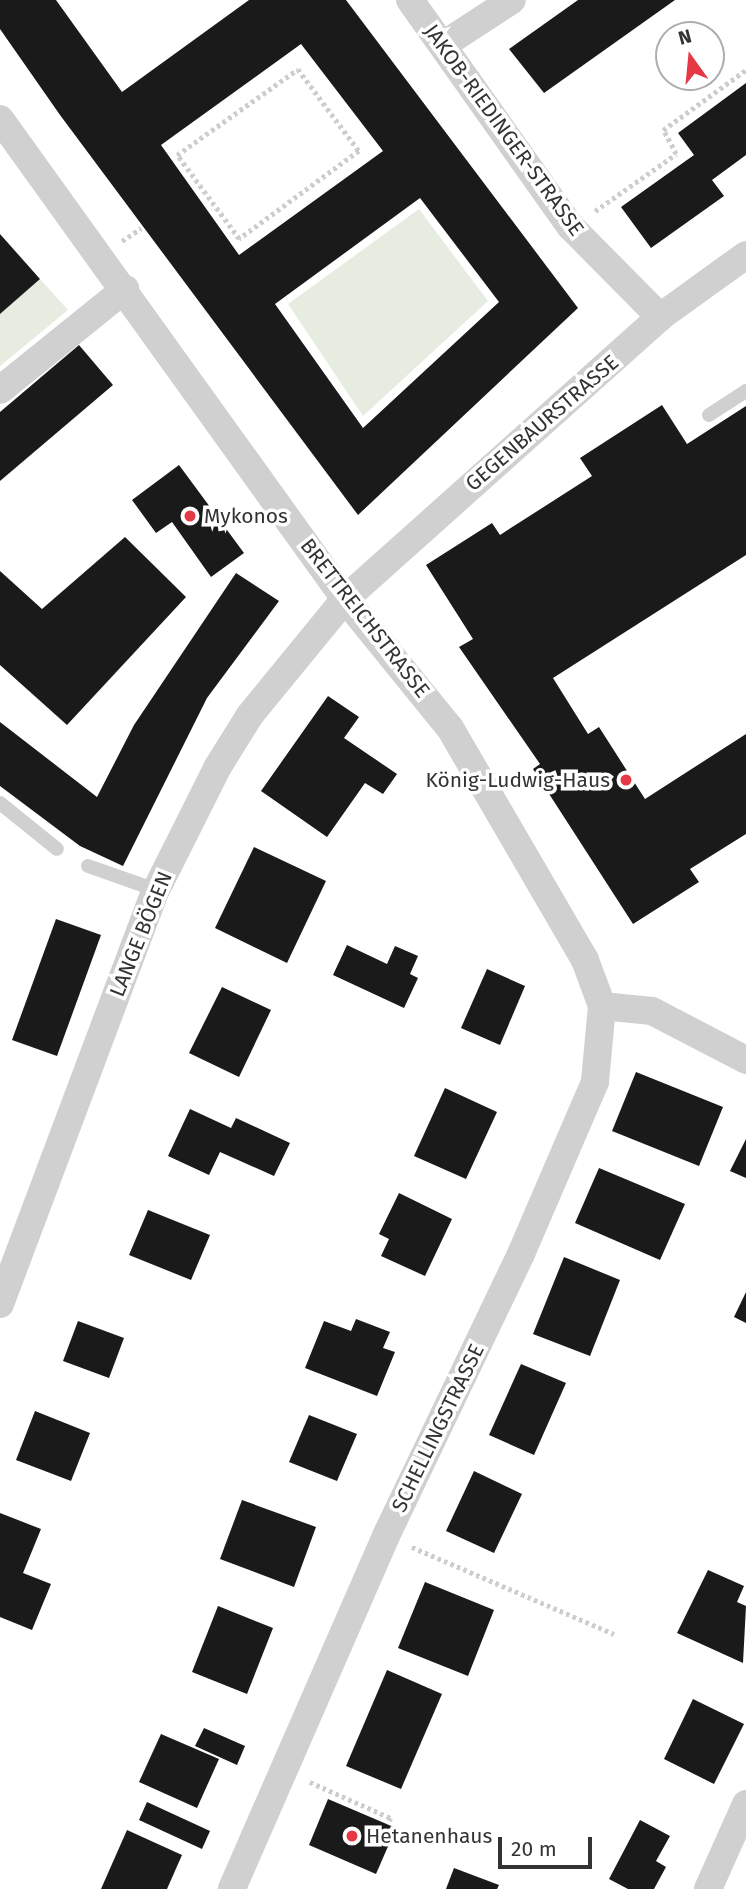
<!DOCTYPE html>
<meta charset="utf-8">
<style>
body{margin:0}
#map{position:relative;width:746px;height:1889px;overflow:hidden;background:#fff;font-family:"Fira Sans",sans-serif}
div>[style]{position:absolute}
.green>*{inset:0;background:#e6ecdf}
.building>*{inset:0;background:#1a1a1a}
.path>*{height:4.5px;margin-top:-2.25px;transform-origin:0;background:repeating-linear-gradient(90deg,#cdcdcd 0 3.5px,transparent 0 7px)}
.lane>*{height:14px;margin:-7px;padding:0 7px;transform-origin:7px;border-radius:7px;background:#d0d0d0}
.street>*{height:28px;margin:-14px;padding:0 14px;transform-origin:14px;border-radius:14px;background:#d0d0d0}
.dots>*{width:19px;height:19px;translate:-50% -50%;box-sizing:border-box;border:4px solid #fff;border-radius:50%}
span{translate:-50% -50%;white-space:nowrap;text-align:center;line-height:1.15;-webkit-text-stroke:7px #fff;paint-order:stroke}
.street-label{font-size:21px;color:#333}
.poi-label{font-size:21px;color:#333}
.left{translate:0 -50%;text-align:left}
.right{translate:-100% -50%;text-align:right}
.north{position:absolute;left:655px;top:21px;width:70px;height:70px;box-sizing:border-box;background:#fff;border:2px solid #adadad;border-radius:50%;rotate:345deg;font-size:19px;font-weight:700;line-height:28px;text-align:center;color:#333}
.north::after{content:'';display:block;margin:auto;width:24px;height:32px;background:#e63946;clip-path:polygon(50% 0,100% 100%,50% 72%,0 100%)}
.scale{position:absolute;left:498px;top:1837px;width:94px;height:32px;box-sizing:border-box;border:4px solid #333;border-top:0;padding-left:9px;font-size:21px;line-height:24px;white-space:nowrap;color:#333;-webkit-text-stroke:5px #fff;paint-order:stroke}
</style>
<div id="map">
<div class="green">
<div style="clip-path:polygon(419px 209px,488px 301px,363px 416px,288px 304px)"></div>
<div style="clip-path:polygon(40px 279px,68px 310px,0 366px,0 314px)"></div>
</div>
<div class="building">
<div style="clip-path:polygon(evenodd,0 0,56px 0,122px 92px,249px 0,346px 0,578px 308px,358px 515px,60px 115px,0 29px,0 0,301px 44px,383px 151px,239px 255px,161px 145px,301px 44px,0 0,420px 198px,499px 302px,363px 428px,275px 304px,420px 198px)"></div>
<div style="clip-path:polygon(578px 0,675px 0,544px 93px,509px 49px)"></div>
<div style="clip-path:polygon(746px 83px,746px 155px,712px 180px,724px 196px,651px 248px,621px 207px,694px 155px,678px 133px)"></div>
<div style="clip-path:polygon(0 234px,40px 279px,0 314px)"></div>
<div style="clip-path:polygon(79px 345px,113px 385px,0 481px,0 412px)"></div>
<div style="clip-path:polygon(662px 405px,687px 444px,746px 406px,746px 555px,553px 678px,588px 734px,599px 727px,645px 799px,746px 734px,746px 834px,690px 869px,699px 882px,633px 924px,533px 769px,540px 764px,459px 647px,473px 639px,426px 565px,492px 523px,500px 535px,592px 476px,580px 458px)"></div>
<div style="clip-path:polygon(179px 465px,244px 553px,211px 577px,172px 522px,156px 533px,132px 500px)"></div>
<div style="clip-path:polygon(125px 537px,186px 597px,67px 725px,0 665px,0 571px,42px 609px)"></div>
<div style="clip-path:polygon(236px 573px,279px 601px,207px 698px,123px 866px,80px 846px,0 786px,0 722px,97px 797px,134px 725px)"></div>
<div style="clip-path:polygon(328px 696px,359px 717px,344px 738px,397px 774px,383px 794px,365px 783px,327px 837px,261px 791px)"></div>
<div style="clip-path:polygon(254px 847px,326px 881px,287px 963px,215px 928px)"></div>
<div style="clip-path:polygon(56px 919px,101px 935px,57px 1056px,12px 1040px)"></div>
<div style="clip-path:polygon(347px 945px,387px 964px,395px 946px,418px 956px,410px 974px,418px 978px,404px 1008px,333px 975px)"></div>
<div style="clip-path:polygon(487px 969px,525px 986px,500px 1045px,461px 1028px)"></div>
<div style="clip-path:polygon(222px 987px,271px 1010px,239px 1077px,189px 1053px)"></div>
<div style="clip-path:polygon(636px 1072px,723px 1107px,699px 1166px,612px 1131px)"></div>
<div style="clip-path:polygon(445px 1088px,497px 1112px,466px 1179px,414px 1156px)"></div>
<div style="clip-path:polygon(190px 1109px,231px 1128px,236px 1118px,290px 1143px,274px 1176px,220px 1152px,209px 1175px,168px 1156px)"></div>
<div style="clip-path:polygon(746px 1139px,746px 1178px,730px 1171px)"></div>
<div style="clip-path:polygon(599px 1168px,685px 1204px,660px 1260px,575px 1223px)"></div>
<div style="clip-path:polygon(399px 1193px,452px 1219px,425px 1276px,381px 1256px,389px 1239px,379px 1234px)"></div>
<div style="clip-path:polygon(148px 1210px,210px 1235px,191px 1280px,129px 1255px)"></div>
<div style="clip-path:polygon(564px 1257px,620px 1280px,590px 1356px,533px 1334px)"></div>
<div style="clip-path:polygon(746px 1292px,746px 1323px,734px 1317px)"></div>
<div style="clip-path:polygon(356px 1319px,390px 1332px,383px 1348px,395px 1352px,377px 1396px,305px 1368px,324px 1321px,351px 1331px)"></div>
<div style="clip-path:polygon(78px 1321px,124px 1338px,109px 1378px,63px 1361px)"></div>
<div style="clip-path:polygon(521px 1364px,566px 1383px,534px 1455px,489px 1435px)"></div>
<div style="clip-path:polygon(35px 1411px,90px 1433px,71px 1481px,16px 1460px)"></div>
<div style="clip-path:polygon(309px 1415px,357px 1434px,337px 1481px,289px 1462px)"></div>
<div style="clip-path:polygon(474px 1471px,522px 1494px,494px 1553px,446px 1531px)"></div>
<div style="clip-path:polygon(242px 1500px,316px 1527px,294px 1587px,220px 1559px)"></div>
<div style="clip-path:polygon(0 1513px,41px 1529px,23px 1573px,51px 1584px,32px 1630px,0 1617px)"></div>
<div style="clip-path:polygon(708px 1570px,744px 1586px,737px 1602px,746px 1606px,743px 1663px,677px 1633px)"></div>
<div style="clip-path:polygon(425px 1582px,494px 1610px,468px 1676px,398px 1648px)"></div>
<div style="clip-path:polygon(218px 1606px,273px 1628px,247px 1694px,192px 1672px)"></div>
<div style="clip-path:polygon(387px 1670px,442px 1694px,401px 1789px,346px 1766px)"></div>
<div style="clip-path:polygon(693px 1699px,744px 1724px,714px 1784px,664px 1759px)"></div>
<div style="clip-path:polygon(204px 1728px,245px 1746px,237px 1765px,195px 1746px)"></div>
<div style="clip-path:polygon(161px 1734px,219px 1759px,197px 1808px,139px 1782px)"></div>
<div style="clip-path:polygon(328px 1799px,396px 1828px,376px 1874px,309px 1845px)"></div>
<div style="clip-path:polygon(147px 1802px,210px 1831px,202px 1849px,139px 1820px)"></div>
<div style="clip-path:polygon(640px 1820px,670px 1836px,656px 1861px,666px 1867px,654px 1889px,628px 1889px,609px 1879px)"></div>
<div style="clip-path:polygon(127px 1830px,182px 1855px,167px 1889px,101px 1889px)"></div>
<div style="clip-path:polygon(454px 1868px,499px 1885px,497px 1889px,446px 1889px)"></div>
</div>
<div class="path">
<div style="left:298px;top:69px;width:102px;rotate:53.4deg"></div>
<div style="left:359px;top:151px;width:149px;rotate:143.7deg"></div>
<div style="left:239px;top:239px;width:104px;rotate:-126.4deg"></div>
<div style="left:177px;top:155px;width:148px;rotate:-35.4deg"></div>
<div style="left:595px;top:211px;width:99px;rotate:-35.1deg"></div>
<div style="left:676px;top:154px;width:27px;rotate:-118deg"></div>
<div style="left:663px;top:130px;width:102px;rotate:-35.9deg"></div>
<div style="left:122px;top:241px;width:23px;rotate:-34deg"></div>
<div style="left:412px;top:1547px;width:220px;rotate:23.3deg"></div>
<div style="left:310px;top:1782px;width:89px;rotate:24deg"></div>
<div style="left:391px;top:1818px;width:7px;rotate:124deg"></div>
</div>
<div class="lane">
<div style="left:709px;top:415px;width:44px;rotate:-33deg"></div>
<div style="left:0;top:803px;width:73px;rotate:38.9deg"></div>
<div style="left:88px;top:866px;width:72px;rotate:19.4deg"></div>
</div>
<div class="street">
<div style="left:410px;top:0;width:278px;rotate:54.7deg"></div>
<div style="left:571px;top:227px;width:127px;rotate:45.3deg"></div>
<div style="left:443px;top:45px;width:82px;rotate:-33.1deg"></div>
<div style="left:0;top:119px;width:591px;rotate:54.29deg"></div>
<div style="left:345px;top:599px;width:166px;rotate:50.9deg"></div>
<div style="left:450px;top:728px;width:268px;rotate:59.8deg"></div>
<div style="left:585px;top:960px;width:49px;rotate:69.7deg"></div>
<div style="left:602px;top:1006px;width:76px;rotate:95.3deg"></div>
<div style="left:595px;top:1082px;width:187px;rotate:113.3deg"></div>
<div style="left:521px;top:1254px;width:313px;rotate:115.6deg"></div>
<div style="left:386px;top:1536px;width:385px;rotate:113.6deg"></div>
<div style="left:0;top:390px;width:161px;rotate:-38.9deg"></div>
<div style="left:602px;top:1006px;width:50px;rotate:5.7deg"></div>
<div style="left:652px;top:1011px;width:106px;rotate:27.5deg"></div>
<div style="left:0;top:1304px;width:442px;rotate:-69.4deg"></div>
<div style="left:156px;top:890px;width:136px;rotate:-63.4deg"></div>
<div style="left:217px;top:768px;width:62px;rotate:-58.1deg"></div>
<div style="left:250px;top:715px;width:150px;rotate:-50.7deg"></div>
<div style="left:345px;top:599px;width:423px;rotate:-41.8deg"></div>
<div style="left:660px;top:317px;width:106px;rotate:-35.8deg"></div>
<div style="left:708px;top:1889px;width:93px;rotate:-65.9deg"></div>
</div>
<div class="dots">
<div style="left:190px;top:516px;background:#e63946"></div>
<div style="left:626px;top:780px;background:#e63946"></div>
<div style="left:352px;top:1836px;background:#e63946"></div>
</div>
<div class="street-label">
<span style="left:504px;top:130px;rotate:54deg">JAKOB-RIEDINGER-STRASSE</span>
<span style="left:542px;top:423px;rotate:-41deg">GEGENBAURSTRASSE</span>
<span style="left:365px;top:618px;rotate:52deg">BRETTREICHSTRASSE</span>
<span style="left:141px;top:934px;rotate:-68deg">LANGE BÖGEN</span>
<span style="left:438px;top:1428px;rotate:-64deg">SCHELLINGSTRASSE</span>
</div>
<div class="poi-label">
<span class="left" style="left:204px;top:516px">Mykonos</span>
<span class="right" style="left:610px;top:780px">König-Ludwig-Haus</span>
<span class="left" style="left:366px;top:1836px">Hetanenhaus</span>
</div>
<div class="north">N</div>
<div class="scale">20 m</div>
</div>
